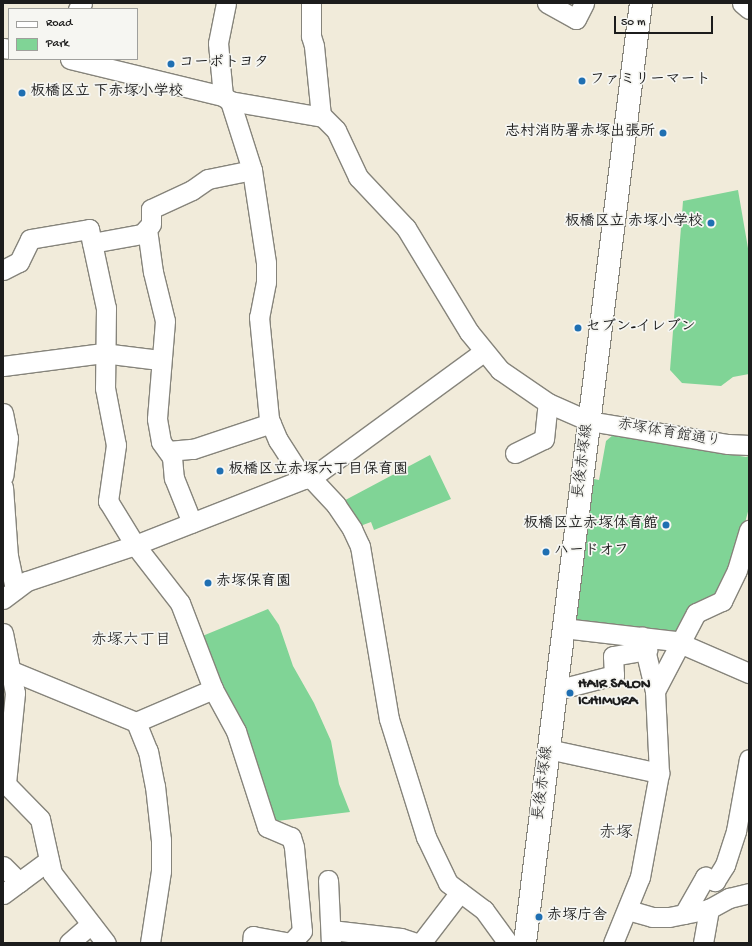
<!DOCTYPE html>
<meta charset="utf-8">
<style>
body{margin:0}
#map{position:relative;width:752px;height:946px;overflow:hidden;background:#f1ebda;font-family:"Gochi Hand","Klee One",sans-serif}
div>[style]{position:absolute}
.green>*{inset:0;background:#80d496}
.roads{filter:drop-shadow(1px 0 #86847b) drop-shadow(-1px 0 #86847b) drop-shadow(0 1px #86847b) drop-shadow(0 -1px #86847b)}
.minor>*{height:19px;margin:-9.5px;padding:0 9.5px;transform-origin:9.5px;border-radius:9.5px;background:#fff}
.major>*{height:22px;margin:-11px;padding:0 11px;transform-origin:11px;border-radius:11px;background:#fff}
.dots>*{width:11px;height:11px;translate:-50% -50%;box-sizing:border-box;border:2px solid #f6f6f2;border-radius:50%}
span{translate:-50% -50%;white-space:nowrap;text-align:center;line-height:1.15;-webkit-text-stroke:3.5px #f6f6f2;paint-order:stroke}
.poi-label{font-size:15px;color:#1c1c1c;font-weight:700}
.left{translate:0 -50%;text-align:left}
.right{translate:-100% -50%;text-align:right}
.street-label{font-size:15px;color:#1c1c1c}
.neighbourhood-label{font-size:16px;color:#1c1c1c}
.quarter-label{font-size:17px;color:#1c1c1c}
.frame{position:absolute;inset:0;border:4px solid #1c1c1c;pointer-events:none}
.legend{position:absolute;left:8px;top:8px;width:130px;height:52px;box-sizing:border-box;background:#f6f6f2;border:1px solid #9f9f9c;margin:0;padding:5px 7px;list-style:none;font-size:12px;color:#1c1c1c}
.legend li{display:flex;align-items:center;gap:8px;height:20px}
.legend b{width:20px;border:1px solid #9f9f9c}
.scale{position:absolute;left:614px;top:16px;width:99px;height:18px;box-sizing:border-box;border:2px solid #1c1c1c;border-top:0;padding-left:5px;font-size:12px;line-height:14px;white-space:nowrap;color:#1c1c1c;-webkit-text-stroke:3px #f6f6f2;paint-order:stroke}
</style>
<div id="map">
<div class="green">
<div style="clip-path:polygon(738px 190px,749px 254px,749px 374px,733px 377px,721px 386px,682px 383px,670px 370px,683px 201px)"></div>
<div style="clip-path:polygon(613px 435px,746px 457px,749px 456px,749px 508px,740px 541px,717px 595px,674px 633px,576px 622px,594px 479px,599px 480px,606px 441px)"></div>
<div style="clip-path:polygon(430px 455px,451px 499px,374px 530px,371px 522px,352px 529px,336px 505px)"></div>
<div style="clip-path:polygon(268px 609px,279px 625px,293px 666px,314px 703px,331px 741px,339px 784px,350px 812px,269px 822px,200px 637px)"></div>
</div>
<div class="roads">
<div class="minor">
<div style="left:311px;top:3px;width:33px;rotate:90deg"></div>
<div style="left:311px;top:36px;width:10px;rotate:73deg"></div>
<div style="left:314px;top:46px;width:70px;rotate:84.3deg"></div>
<div style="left:547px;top:3px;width:33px;rotate:29deg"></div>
<div style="left:576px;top:19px;width:18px;rotate:-63deg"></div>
<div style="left:742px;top:3px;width:9px;rotate:41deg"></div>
<div style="left:78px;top:9px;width:7px;rotate:-56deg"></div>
<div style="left:3px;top:48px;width:6px;rotate:9deg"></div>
<div style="left:70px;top:59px;width:157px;rotate:13.6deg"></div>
<div style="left:223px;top:96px;width:9px;rotate:36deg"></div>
<div style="left:230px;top:101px;width:94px;rotate:9.8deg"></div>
<div style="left:323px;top:117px;width:18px;rotate:45deg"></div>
<div style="left:336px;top:130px;width:52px;rotate:64.9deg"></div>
<div style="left:358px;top:177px;width:70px;rotate:46.7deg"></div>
<div style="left:406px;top:228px;width:122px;rotate:58.8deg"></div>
<div style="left:469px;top:332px;width:49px;rotate:50.8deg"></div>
<div style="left:500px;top:370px;width:58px;rotate:34.5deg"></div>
<div style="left:548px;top:403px;width:45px;rotate:23.7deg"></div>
<div style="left:589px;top:421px;width:141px;rotate:9.4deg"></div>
<div style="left:728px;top:444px;width:21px;rotate:3deg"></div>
<div style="left:223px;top:96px;width:53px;rotate:-95.4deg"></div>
<div style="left:218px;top:43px;width:41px;rotate:-78.7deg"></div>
<div style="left:230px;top:101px;width:72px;rotate:72.3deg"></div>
<div style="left:252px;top:170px;width:94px;rotate:81.4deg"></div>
<div style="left:266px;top:263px;width:19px;rotate:90deg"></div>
<div style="left:266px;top:282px;width:36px;rotate:101deg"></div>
<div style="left:259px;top:317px;width:102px;rotate:84.4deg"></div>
<div style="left:269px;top:419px;width:23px;rotate:67deg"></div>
<div style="left:278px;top:440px;width:46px;rotate:57.3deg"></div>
<div style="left:147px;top:229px;width:43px;rotate:82.1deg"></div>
<div style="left:153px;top:272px;width:50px;rotate:76.2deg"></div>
<div style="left:165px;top:321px;width:98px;rotate:94.7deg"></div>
<div style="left:157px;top:419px;width:23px;rotate:80deg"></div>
<div style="left:161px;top:442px;width:19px;rotate:54deg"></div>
<div style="left:172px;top:457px;width:21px;rotate:85deg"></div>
<div style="left:174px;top:478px;width:48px;rotate:68.2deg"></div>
<div style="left:92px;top:243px;width:51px;rotate:-10.2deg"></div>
<div style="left:142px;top:234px;width:13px;rotate:-48deg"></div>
<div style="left:151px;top:224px;width:15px;rotate:-90deg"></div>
<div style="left:151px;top:209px;width:45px;rotate:-24.9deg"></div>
<div style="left:192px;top:190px;width:19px;rotate:-35deg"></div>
<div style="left:208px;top:179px;width:45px;rotate:-11.6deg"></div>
<div style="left:3px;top:270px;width:18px;rotate:-27deg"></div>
<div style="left:19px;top:262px;width:25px;rotate:-64deg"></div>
<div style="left:30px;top:239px;width:60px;rotate:-9.6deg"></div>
<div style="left:89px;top:229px;width:81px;rotate:77.9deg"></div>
<div style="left:106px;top:308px;width:80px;rotate:90.7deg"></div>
<div style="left:105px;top:388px;width:58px;rotate:79.1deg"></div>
<div style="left:116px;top:445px;width:57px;rotate:98.1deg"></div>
<div style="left:108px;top:501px;width:52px;rotate:58.5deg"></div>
<div style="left:135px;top:545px;width:73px;rotate:52.2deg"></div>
<div style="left:180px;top:603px;width:92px;rotate:69deg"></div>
<div style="left:213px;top:689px;width:48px;rotate:61.3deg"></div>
<div style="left:236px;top:731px;width:101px;rotate:72.1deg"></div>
<div style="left:267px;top:827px;width:26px;rotate:23deg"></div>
<div style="left:291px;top:837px;width:10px;rotate:73deg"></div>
<div style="left:294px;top:847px;width:84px;rotate:84.6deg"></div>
<div style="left:302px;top:931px;width:16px;rotate:133deg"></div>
<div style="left:291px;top:943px;width:39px;rotate:-170deg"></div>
<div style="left:253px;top:936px;width:7px;rotate:98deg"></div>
<div style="left:3px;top:366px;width:101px;rotate:-7.4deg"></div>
<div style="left:103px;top:353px;width:57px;rotate:7deg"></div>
<div style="left:3px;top:413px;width:25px;rotate:79deg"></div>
<div style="left:8px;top:438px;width:38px;rotate:97deg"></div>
<div style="left:168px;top:451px;width:25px;rotate:-5deg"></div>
<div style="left:193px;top:449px;width:82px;rotate:-18.4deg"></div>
<div style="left:515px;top:453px;width:32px;rotate:-26deg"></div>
<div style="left:544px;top:439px;width:36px;rotate:-84deg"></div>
<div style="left:311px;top:478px;width:37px;rotate:47deg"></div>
<div style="left:336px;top:505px;width:29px;rotate:56deg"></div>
<div style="left:352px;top:529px;width:19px;rotate:65deg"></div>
<div style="left:360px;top:546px;width:175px;rotate:80.5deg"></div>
<div style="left:389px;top:719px;width:124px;rotate:72.6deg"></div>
<div style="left:426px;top:837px;width:51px;rotate:64.4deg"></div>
<div style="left:448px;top:883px;width:45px;rotate:36.9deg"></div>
<div style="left:484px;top:910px;width:41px;rotate:54deg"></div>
<div style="left:3px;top:487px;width:69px;rotate:85.9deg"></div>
<div style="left:8px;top:556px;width:34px;rotate:78deg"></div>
<div style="left:3px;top:599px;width:30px;rotate:-37deg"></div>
<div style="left:27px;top:581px;width:114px;rotate:-18.4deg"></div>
<div style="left:135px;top:545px;width:180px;rotate:-21.4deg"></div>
<div style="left:303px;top:479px;width:8px;rotate:-7deg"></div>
<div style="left:311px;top:478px;width:213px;rotate:-36.2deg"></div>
<div style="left:563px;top:628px;width:113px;rotate:6.6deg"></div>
<div style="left:675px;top:641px;width:81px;rotate:23.4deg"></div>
<div style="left:3px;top:633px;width:61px;rotate:78.7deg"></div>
<div style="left:15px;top:693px;width:90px;rotate:95.7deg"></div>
<div style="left:12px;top:671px;width:134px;rotate:22.4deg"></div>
<div style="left:136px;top:722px;width:84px;rotate:-23.2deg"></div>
<div style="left:556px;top:690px;width:60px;rotate:-14.5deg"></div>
<div style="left:614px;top:675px;width:19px;rotate:-93deg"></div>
<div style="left:613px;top:656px;width:35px;rotate:-10deg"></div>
<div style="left:655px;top:691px;width:88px;rotate:-62.3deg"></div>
<div style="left:696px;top:613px;width:29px;rotate:-25deg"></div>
<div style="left:722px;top:601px;width:34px;rotate:-64deg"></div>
<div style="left:737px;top:570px;width:42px;rotate:-73.3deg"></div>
<div style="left:136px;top:722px;width:31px;rotate:68deg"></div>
<div style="left:148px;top:751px;width:36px;rotate:79deg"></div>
<div style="left:155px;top:786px;width:54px;rotate:83.7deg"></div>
<div style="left:161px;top:840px;width:31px;rotate:90deg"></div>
<div style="left:161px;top:871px;width:73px;rotate:98.7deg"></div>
<div style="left:548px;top:749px;width:114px;rotate:12.2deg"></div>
<div style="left:3px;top:781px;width:53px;rotate:45.8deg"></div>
<div style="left:40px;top:819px;width:55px;rotate:77.5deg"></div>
<div style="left:52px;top:873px;width:88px;rotate:52.4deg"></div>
<div style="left:3px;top:866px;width:23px;rotate:45deg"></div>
<div style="left:328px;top:880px;width:63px;rotate:87.3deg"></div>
<div style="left:3px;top:894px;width:57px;rotate:-36.5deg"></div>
<div style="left:628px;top:910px;width:25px;rotate:16deg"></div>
<div style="left:652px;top:917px;width:17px"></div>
<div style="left:669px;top:917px;width:41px;rotate:-11.3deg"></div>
<div style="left:709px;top:909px;width:23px;rotate:-29deg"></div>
<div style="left:729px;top:898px;width:21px;rotate:-14deg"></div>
<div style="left:684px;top:914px;width:43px;rotate:-60.4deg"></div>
<div style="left:705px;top:877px;width:11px;rotate:22deg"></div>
<div style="left:715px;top:881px;width:19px;rotate:-58deg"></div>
<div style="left:725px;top:865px;width:36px;rotate:-72deg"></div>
<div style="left:736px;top:831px;width:73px;rotate:-79.8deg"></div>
<div style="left:331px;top:930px;width:70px;rotate:6.5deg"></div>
<div style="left:401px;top:938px;width:16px;rotate:18deg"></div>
<div style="left:69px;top:943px;width:29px;rotate:-41deg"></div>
<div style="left:421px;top:943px;width:64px;rotate:-52.6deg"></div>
<div style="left:613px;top:943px;width:71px;rotate:-67.8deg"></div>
<div style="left:640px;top:877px;width:106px;rotate:-79.6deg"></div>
<div style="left:659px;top:773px;width:82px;rotate:-92.8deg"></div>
<div style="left:655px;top:691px;width:56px;rotate:-103.5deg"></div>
<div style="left:703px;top:943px;width:35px;rotate:-80deg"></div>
</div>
<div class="major">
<div style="left:525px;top:943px;width:947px;rotate:-82.97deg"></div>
</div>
</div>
<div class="dots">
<div style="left:171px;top:64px;background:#1f6fb2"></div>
<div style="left:582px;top:81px;background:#1f6fb2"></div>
<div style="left:22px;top:93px;background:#1f6fb2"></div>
<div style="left:663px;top:133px;background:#1f6fb2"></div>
<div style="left:711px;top:223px;background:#1f6fb2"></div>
<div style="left:578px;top:328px;background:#1f6fb2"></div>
<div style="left:220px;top:471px;background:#1f6fb2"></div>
<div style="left:666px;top:525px;background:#1f6fb2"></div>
<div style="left:546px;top:552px;background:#1f6fb2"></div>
<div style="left:208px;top:583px;background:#1f6fb2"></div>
<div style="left:570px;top:693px;background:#1f6fb2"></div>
<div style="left:539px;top:917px;background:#1f6fb2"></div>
</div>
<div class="poi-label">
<span class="left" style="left:179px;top:64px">コーポトヨタ</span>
<span class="left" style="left:590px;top:81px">ファミリーマート</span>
<span class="left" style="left:30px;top:93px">板橋区立 下赤塚小学校</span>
<span class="right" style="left:655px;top:133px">志村消防署赤塚出張所</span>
<span class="right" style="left:703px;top:223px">板橋区立 赤塚小学校</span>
<span class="left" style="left:586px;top:328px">セブン-イレブン</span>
<span class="left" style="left:228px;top:471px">板橋区立赤塚六丁目保育園</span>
<span class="right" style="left:658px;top:525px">板橋区立赤塚体育館</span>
<span class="left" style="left:554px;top:552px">ハードオフ</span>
<span class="left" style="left:216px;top:583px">赤塚保育園</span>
<span class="left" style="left:578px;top:693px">HAIR SALON<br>ICHIMURA</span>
<span class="left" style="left:547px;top:917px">赤塚庁舎</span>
</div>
<div class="street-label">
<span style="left:669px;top:434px;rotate:10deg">赤塚体育館通り</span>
<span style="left:584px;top:461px;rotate:-83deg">長後赤塚線</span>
<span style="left:544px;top:783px;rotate:-83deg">長後赤塚線</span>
</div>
<div class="neighbourhood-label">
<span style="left:131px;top:642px">赤塚六丁目</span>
</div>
<div class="quarter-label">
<span style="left:616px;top:835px">赤塚</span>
</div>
<div class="frame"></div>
<ul class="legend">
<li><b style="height:5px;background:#fff"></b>Road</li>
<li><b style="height:11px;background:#80d496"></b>Park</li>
</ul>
<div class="scale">50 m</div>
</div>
